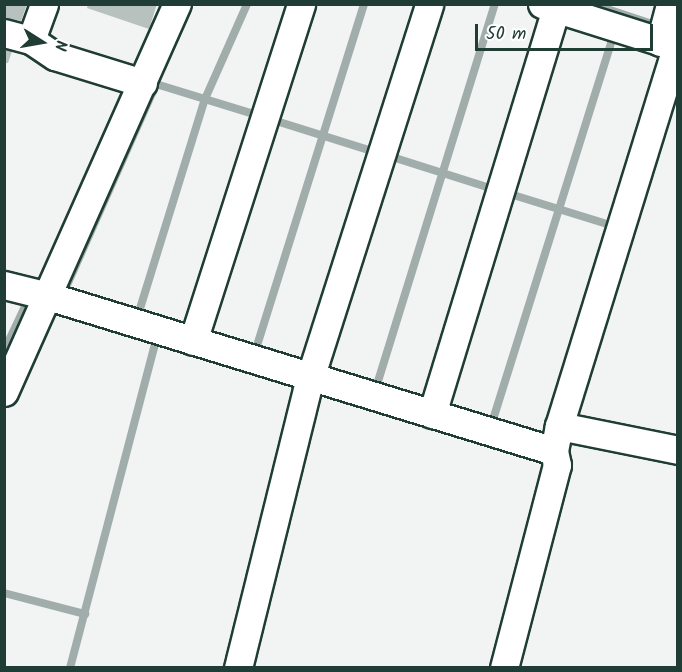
<!DOCTYPE html>
<style>
body{margin:0}
#map{position:relative;width:682px;height:672px;overflow:hidden;background:#f2f3f3;font-family:Kalam,sans-serif}
div>[style]{position:absolute}
.stream>*{height:8px;margin:-4px;padding:0 4px;transform-origin:4px;border-radius:4px;background:#a1adaa}
.building>*{inset:0;background:#b7c1bd}
.roads{filter:drop-shadow(2px 0 #1f3d34) drop-shadow(-2px 0 #1f3d34) drop-shadow(0 2px #1f3d34) drop-shadow(0 -2px #1f3d34)}
.street>*{height:27px;margin:-13.5px;padding:0 13.5px;transform-origin:13.5px;border-radius:13.5px;background:#fff}
span{translate:-50% -50%;white-space:nowrap;text-align:center;line-height:1.15;-webkit-text-stroke:6px #fff;paint-order:stroke}
.frame{position:absolute;inset:0;border:6px solid #1f3d34;pointer-events:none}
.north{position:absolute;left:12px;top:12px;width:60px;height:60px;-webkit-text-stroke:4px #fff;paint-order:stroke;rotate:101deg;font-size:16px;font-weight:700;line-height:24px;text-align:center;color:#1f3d34}
.north::after{content:'';display:block;margin:auto;width:21px;height:27px;background:#1f3d34;clip-path:polygon(50% 0,100% 100%,50% 72%,0 100%)}
.scale{position:absolute;left:475px;top:24px;width:178px;height:27px;box-sizing:border-box;border:3px solid #1f3d34;border-top:0;padding-left:8px;font-size:18px;line-height:21px;white-space:nowrap;color:#1f3d34;-webkit-text-stroke:4px #fff;paint-order:stroke}
</style>
<div id="map">
<div class="stream">
<div style="left:592px;top:4px;width:66px;rotate:18.4deg"></div>
<div style="left:273px;top:120px;width:104px;rotate:17.4deg"></div>
<div style="left:389px;top:156px;width:106px;rotate:17.6deg"></div>
<div style="left:510px;top:194px;width:105px;rotate:17.2deg"></div>
<div style="left:64px;top:292px;width:227px;rotate:-66.1deg"></div>
<div style="left:156px;top:84px;width:106px;rotate:17.1deg"></div>
<div style="left:138px;top:315px;width:226px;rotate:-72.8deg"></div>
<div style="left:205px;top:99px;width:104px;rotate:-66.1deg"></div>
<div style="left:4px;top:351px;width:56px;rotate:-64.8deg"></div>
<div style="left:255px;top:352px;width:365px;rotate:-72.6deg"></div>
<div style="left:375px;top:391px;width:405px;rotate:-72.8deg"></div>
<div style="left:491px;top:426px;width:401px;rotate:-72.6deg"></div>
<div style="left:4px;top:593px;width:84px;rotate:14.5deg"></div>
<div style="left:70px;top:668px;width:339px;rotate:-75.3deg"></div>
<div style="left:156px;top:340px;width:4px;rotate:-153deg"></div>
</div>
<div class="building">
<div style="clip-path:polygon(4px 4px,27px 4px,21px 21px,4px 18px)"></div>
<div style="clip-path:polygon(88px 4px,157px 4px,149px 29px,87px 8px)"></div>
<div style="clip-path:polygon(4px 49px,12px 51px,8px 63px,4px 63px)"></div>
</div>
<div class="roads">
<div class="street">
<div style="left:542px;top:4px;width:143px;rotate:17.5deg"></div>
<div style="left:4px;top:33px;width:28px;rotate:15deg"></div>
<div style="left:31px;top:40px;width:29px;rotate:34deg"></div>
<div style="left:55px;top:56px;width:92px;rotate:17.1deg"></div>
<div style="left:31px;top:40px;width:38px;rotate:-70deg"></div>
<div style="left:660px;top:42px;width:39px;rotate:-75deg"></div>
<div style="left:4px;top:285px;width:45px;rotate:14deg"></div>
<div style="left:48px;top:296px;width:529px;rotate:17.03deg"></div>
<div style="left:193px;top:341px;width:354px;rotate:-72.2deg"></div>
<div style="left:4px;top:392px;width:425px;rotate:-66deg"></div>
<div style="left:432px;top:414px;width:424px;rotate:-73deg"></div>
<div style="left:559px;top:426px;width:121px;rotate:11.4deg"></div>
<div style="left:238px;top:668px;width:299px;rotate:-76.1deg"></div>
<div style="left:310px;top:378px;width:392px;rotate:-72.3deg"></div>
<div style="left:504px;top:668px;width:210px;rotate:-75.4deg"></div>
<div style="left:557px;top:465px;width:14px;rotate:-102deg"></div>
<div style="left:554px;top:451px;width:25px;rotate:-79deg"></div>
<div style="left:559px;top:426px;width:397px;rotate:-72.8deg"></div>
</div>
</div>
<div class="frame"></div>
<div class="north">N</div>
<div class="scale">50 m</div>
</div>
